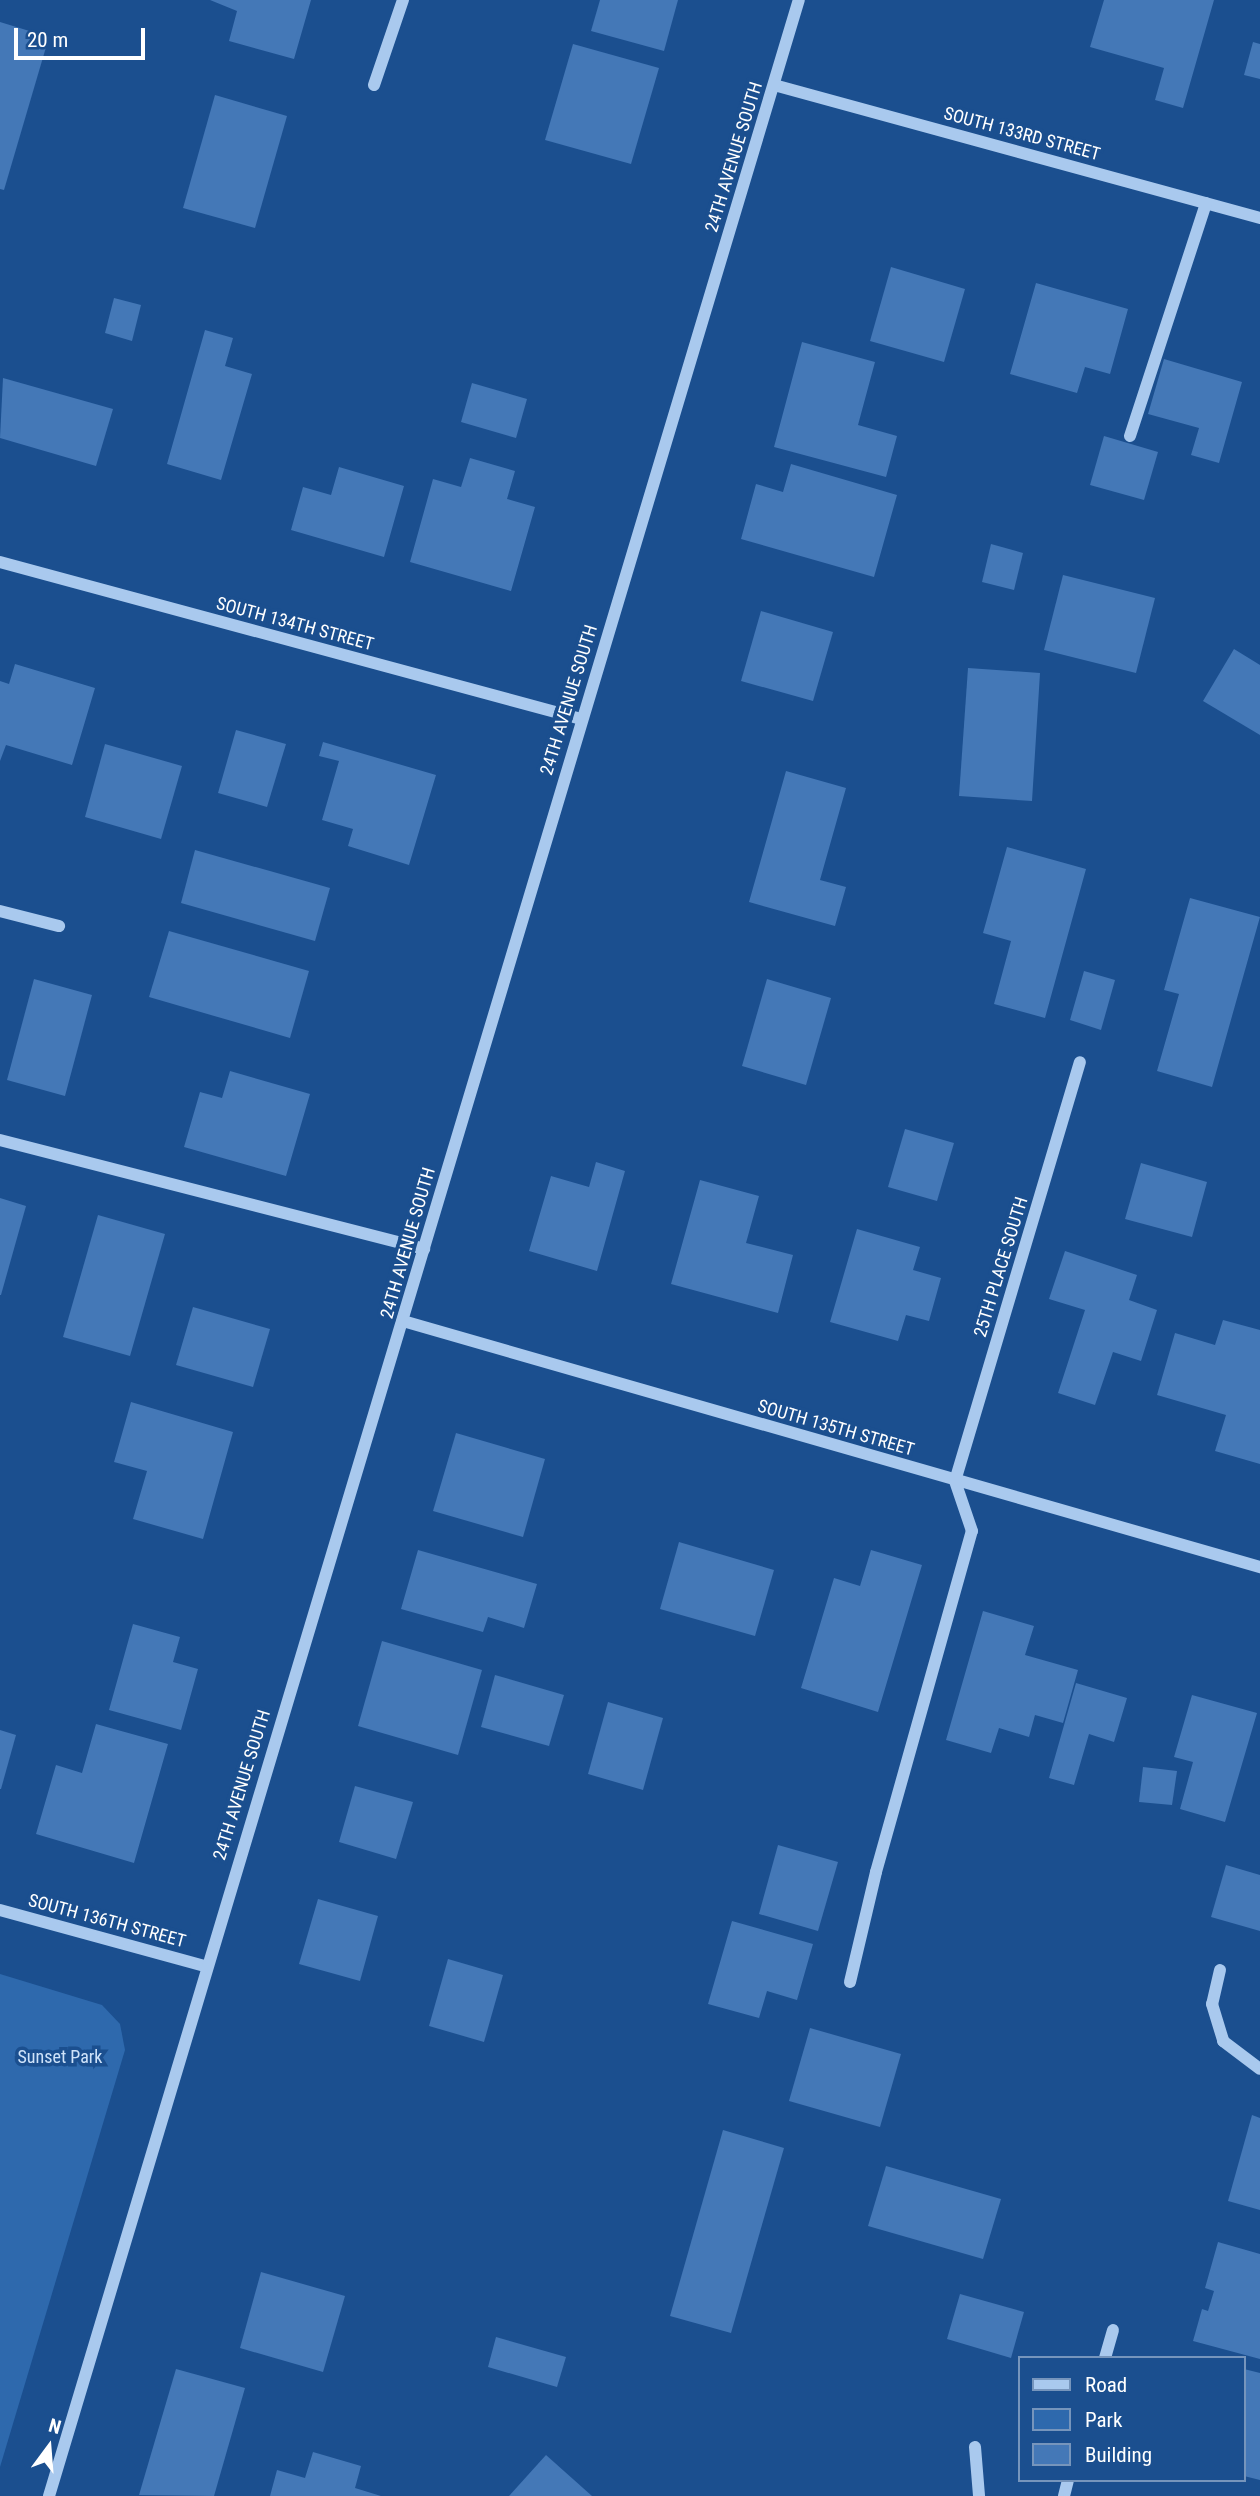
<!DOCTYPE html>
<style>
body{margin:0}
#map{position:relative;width:1260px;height:2496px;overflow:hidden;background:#1b4f8f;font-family:"Roboto Condensed",sans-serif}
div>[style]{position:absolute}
.green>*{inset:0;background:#2e69ad}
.building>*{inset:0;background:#4478b7}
.minor>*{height:12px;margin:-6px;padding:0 6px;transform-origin:6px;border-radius:6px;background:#a9c9ee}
span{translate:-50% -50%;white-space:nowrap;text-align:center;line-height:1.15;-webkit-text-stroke:7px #1b4f8f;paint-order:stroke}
.street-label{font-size:18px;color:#fff}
.park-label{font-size:18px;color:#cfe3fa}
.legend{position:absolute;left:1018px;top:2356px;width:228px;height:126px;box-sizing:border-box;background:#1b4f8f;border:2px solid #7695bc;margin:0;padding:9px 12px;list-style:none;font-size:21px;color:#fff}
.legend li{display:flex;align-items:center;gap:14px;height:35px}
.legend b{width:35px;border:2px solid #7695bc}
.north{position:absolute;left:14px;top:2412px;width:70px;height:70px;-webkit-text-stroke:5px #1b4f8f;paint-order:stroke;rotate:16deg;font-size:19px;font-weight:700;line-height:28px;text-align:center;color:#fff}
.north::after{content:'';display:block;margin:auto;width:24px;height:32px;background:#fff;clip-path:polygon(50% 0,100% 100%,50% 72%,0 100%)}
.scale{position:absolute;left:14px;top:28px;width:131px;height:32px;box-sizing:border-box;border:4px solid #fff;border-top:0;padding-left:9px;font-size:21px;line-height:24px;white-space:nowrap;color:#fff;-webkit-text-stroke:5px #1b4f8f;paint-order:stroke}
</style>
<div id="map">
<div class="green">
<div style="clip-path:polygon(0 1974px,102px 2005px,120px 2024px,125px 2050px,0 2467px)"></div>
</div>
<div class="building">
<div style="clip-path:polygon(210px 0,311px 0,294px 59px,229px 41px,237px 11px)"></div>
<div style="clip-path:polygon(600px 0,678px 0,664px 51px,591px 31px)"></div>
<div style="clip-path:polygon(1104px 0,1214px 0,1183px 108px,1155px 100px,1164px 68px,1090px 47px)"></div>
<div style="clip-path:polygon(0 22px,49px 37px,4px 190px,0 189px)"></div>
<div style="clip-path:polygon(1253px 42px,1260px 44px,1260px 79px,1244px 75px)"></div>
<div style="clip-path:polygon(573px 44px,659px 68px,631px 164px,545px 140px)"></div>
<div style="clip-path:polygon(215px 95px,287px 116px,255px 228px,183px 208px)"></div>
<div style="clip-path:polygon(891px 267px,965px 289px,944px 362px,870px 341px)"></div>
<div style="clip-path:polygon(1036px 283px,1128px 309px,1110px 374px,1085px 367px,1077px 393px,1010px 374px)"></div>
<div style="clip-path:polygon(114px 298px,141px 305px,132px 341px,105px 333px)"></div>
<div style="clip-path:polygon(205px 330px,233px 338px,225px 366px,252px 374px,221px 480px,167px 464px)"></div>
<div style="clip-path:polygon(802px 342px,875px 362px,858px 425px,897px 436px,886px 477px,774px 447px)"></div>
<div style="clip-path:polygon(1164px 359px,1242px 382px,1219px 463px,1191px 455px,1199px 428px,1148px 414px)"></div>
<div style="clip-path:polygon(3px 378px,113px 409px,96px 466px,0 438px)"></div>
<div style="clip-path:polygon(472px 383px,527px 399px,516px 438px,461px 422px)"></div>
<div style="clip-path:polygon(1104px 436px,1158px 452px,1144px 500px,1090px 485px)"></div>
<div style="clip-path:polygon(470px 458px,515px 471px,507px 499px,535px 507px,511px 591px,410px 562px,433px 479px,461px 487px)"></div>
<div style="clip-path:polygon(791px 464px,897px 495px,874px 577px,741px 539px,756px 484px,783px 492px)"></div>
<div style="clip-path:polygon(339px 467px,404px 486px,384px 557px,291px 530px,303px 487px,331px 495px)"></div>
<div style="clip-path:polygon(991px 544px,1023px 553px,1014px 590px,982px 582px)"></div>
<div style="clip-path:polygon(1063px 575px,1155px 598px,1136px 673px,1044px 650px)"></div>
<div style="clip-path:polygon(761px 611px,833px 632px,813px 701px,741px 681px)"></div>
<div style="clip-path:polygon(1234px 649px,1260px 665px,1260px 735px,1203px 701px)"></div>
<div style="clip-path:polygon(15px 664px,95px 688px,72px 765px,6px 745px,0 761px,0 681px,9px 684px)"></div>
<div style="clip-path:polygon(968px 668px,1040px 673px,1032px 801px,959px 796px)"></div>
<div style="clip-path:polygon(236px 730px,286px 744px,267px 807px,218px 793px)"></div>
<div style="clip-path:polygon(323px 742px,436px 775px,409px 865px,348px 846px,353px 829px,322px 820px,339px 761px,319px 756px)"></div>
<div style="clip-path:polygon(105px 744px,182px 766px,161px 839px,85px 817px)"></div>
<div style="clip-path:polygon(786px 771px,846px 788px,820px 880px,846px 887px,835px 926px,749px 902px)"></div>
<div style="clip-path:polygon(1007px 847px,1086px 869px,1045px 1018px,994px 1004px,1011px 941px,983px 933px)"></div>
<div style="clip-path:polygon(195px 850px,330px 888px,315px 941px,181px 903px)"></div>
<div style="clip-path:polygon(1190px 898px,1260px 917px,1212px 1087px,1157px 1071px,1179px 994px,1164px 990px)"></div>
<div style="clip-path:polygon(169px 931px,309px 971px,290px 1038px,149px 997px)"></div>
<div style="clip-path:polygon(1084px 971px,1115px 980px,1101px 1030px,1070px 1020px)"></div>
<div style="clip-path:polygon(34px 979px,92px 995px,65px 1096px,7px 1080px)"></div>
<div style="clip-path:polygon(767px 979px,831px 998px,806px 1085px,742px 1066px)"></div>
<div style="clip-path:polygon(230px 1071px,310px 1094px,286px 1176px,184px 1147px,200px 1092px,222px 1098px)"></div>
<div style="clip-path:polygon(905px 1129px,954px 1143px,937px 1201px,888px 1187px)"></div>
<div style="clip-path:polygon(596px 1162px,625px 1171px,597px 1271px,529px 1251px,551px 1176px,589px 1187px)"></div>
<div style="clip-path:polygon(1141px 1163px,1207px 1182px,1192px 1237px,1125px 1219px)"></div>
<div style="clip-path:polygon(700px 1180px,759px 1196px,746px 1243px,793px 1255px,778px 1313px,671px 1284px)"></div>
<div style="clip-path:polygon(0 1198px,26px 1206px,1px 1295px,0 1295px)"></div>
<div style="clip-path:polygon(98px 1215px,165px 1234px,130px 1356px,63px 1337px)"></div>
<div style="clip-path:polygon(857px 1229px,920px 1247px,913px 1270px,941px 1278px,929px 1321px,906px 1315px,898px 1341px,830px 1322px)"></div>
<div style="clip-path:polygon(1065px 1251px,1137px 1275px,1129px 1300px,1157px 1310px,1141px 1361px,1113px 1352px,1095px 1405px,1058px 1393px,1085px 1310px,1049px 1299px)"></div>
<div style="clip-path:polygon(193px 1307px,270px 1329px,253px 1387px,176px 1365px)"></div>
<div style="clip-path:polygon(1223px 1320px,1260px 1330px,1260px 1464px,1215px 1451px,1226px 1415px,1157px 1395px,1175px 1333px,1215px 1345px)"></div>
<div style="clip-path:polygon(131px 1402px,233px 1432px,203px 1539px,133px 1519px,147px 1471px,114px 1462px)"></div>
<div style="clip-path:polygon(456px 1433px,545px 1459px,523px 1537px,433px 1511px)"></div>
<div style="clip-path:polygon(679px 1542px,774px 1570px,755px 1636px,660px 1609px)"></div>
<div style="clip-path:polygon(418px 1550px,537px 1584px,524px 1628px,488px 1617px,483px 1632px,401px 1609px)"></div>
<div style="clip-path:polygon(871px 1550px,922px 1565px,878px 1712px,801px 1688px,834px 1578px,860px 1586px)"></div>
<div style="clip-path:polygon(983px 1611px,1034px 1626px,1025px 1655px,1078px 1670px,1063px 1723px,1035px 1715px,1029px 1737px,999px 1728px,991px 1753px,946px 1740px)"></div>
<div style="clip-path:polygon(133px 1624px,180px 1637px,173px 1662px,198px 1669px,181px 1730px,109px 1710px)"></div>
<div style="clip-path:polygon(382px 1641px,482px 1670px,458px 1755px,358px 1726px)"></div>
<div style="clip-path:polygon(495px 1675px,564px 1695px,549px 1746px,481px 1727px)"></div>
<div style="clip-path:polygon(1076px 1683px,1127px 1698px,1114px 1742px,1089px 1734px,1074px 1785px,1049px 1778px)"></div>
<div style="clip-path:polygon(1192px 1695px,1257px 1713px,1225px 1822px,1180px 1809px,1193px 1762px,1174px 1757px)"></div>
<div style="clip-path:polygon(608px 1702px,663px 1718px,643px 1790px,588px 1774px)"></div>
<div style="clip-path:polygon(96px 1724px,168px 1744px,134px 1863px,36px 1834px,56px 1765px,82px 1773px)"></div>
<div style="clip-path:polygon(0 1730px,16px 1735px,1px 1789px,0 1789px)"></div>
<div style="clip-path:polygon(1143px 1767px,1177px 1771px,1172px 1805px,1139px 1802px)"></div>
<div style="clip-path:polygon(355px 1786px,413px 1802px,396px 1859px,339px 1842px)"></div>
<div style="clip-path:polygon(778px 1845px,838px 1862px,818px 1931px,759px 1914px)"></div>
<div style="clip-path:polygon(1226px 1865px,1260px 1875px,1260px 1931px,1211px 1917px)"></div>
<div style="clip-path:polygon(318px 1899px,378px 1916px,360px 1981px,299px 1964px)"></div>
<div style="clip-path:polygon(732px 1921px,813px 1944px,797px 2000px,767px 1991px,759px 2018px,708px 2004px)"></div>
<div style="clip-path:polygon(448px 1959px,503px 1975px,484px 2042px,429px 2026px)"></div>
<div style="clip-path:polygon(810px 2028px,901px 2054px,880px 2127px,789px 2101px)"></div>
<div style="clip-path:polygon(1252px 2115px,1260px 2118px,1260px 2210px,1228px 2201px)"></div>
<div style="clip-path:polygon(723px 2130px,784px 2148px,731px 2333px,670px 2316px)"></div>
<div style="clip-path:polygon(886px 2166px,1001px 2199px,983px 2259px,868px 2226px)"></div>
<div style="clip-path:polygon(1218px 2242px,1260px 2254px,1260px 2359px,1193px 2341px,1202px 2309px,1208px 2311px,1214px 2291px,1205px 2288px)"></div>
<div style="clip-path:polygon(261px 2272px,345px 2296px,323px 2372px,240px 2348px)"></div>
<div style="clip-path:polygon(960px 2294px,1024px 2312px,1011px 2358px,947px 2339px)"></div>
<div style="clip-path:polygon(496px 2337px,566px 2357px,557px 2387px,488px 2367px)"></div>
<div style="clip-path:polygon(176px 2369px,245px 2388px,214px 2496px,139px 2495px)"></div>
<div style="clip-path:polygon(1244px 2369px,1260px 2373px,1260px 2480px,1244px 2476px)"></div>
<div style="clip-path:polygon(313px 2452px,361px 2466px,355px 2488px,381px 2496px,270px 2496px,277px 2470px,305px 2478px)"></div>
<div style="clip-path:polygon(546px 2455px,592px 2496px,509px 2496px)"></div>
</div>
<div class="minor">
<div style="left:374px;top:85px;width:90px;rotate:-71.2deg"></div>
<div style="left:774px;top:85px;width:504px;rotate:15.3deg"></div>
<div style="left:1130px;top:436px;width:245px;rotate:-71.9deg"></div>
<div style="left:0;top:562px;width:602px;rotate:15.12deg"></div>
<div style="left:0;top:911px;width:61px;rotate:14.3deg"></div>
<div style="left:0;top:1140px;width:438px;rotate:14.4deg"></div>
<div style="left:403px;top:1321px;width:892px;rotate:16.02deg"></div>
<div style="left:0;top:1910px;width:213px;rotate:15.3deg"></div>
<div style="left:1220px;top:1970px;width:35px;rotate:103deg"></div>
<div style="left:1212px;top:2004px;width:39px;rotate:73deg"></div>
<div style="left:1223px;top:2041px;width:46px;rotate:37.1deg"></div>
<div style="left:850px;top:1982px;width:113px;rotate:-76.7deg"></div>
<div style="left:876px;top:1872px;width:354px;rotate:-74.3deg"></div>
<div style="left:972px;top:1531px;width:53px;rotate:-108.8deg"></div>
<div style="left:955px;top:1481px;width:437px;rotate:-73.4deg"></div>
<div style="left:1105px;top:2358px;width:29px;rotate:-74deg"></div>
<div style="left:975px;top:2447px;width:49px;rotate:85.3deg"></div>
<div style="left:49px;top:2496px;width:2606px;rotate:-73.28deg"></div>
<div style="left:1064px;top:2496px;width:16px;rotate:-76deg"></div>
</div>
<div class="street-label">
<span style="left:1022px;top:134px;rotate:15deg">SOUTH 133RD STREET</span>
<span style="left:734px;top:157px;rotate:-73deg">24TH AVENUE SOUTH</span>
<span style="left:295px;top:624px;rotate:15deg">SOUTH 134TH STREET</span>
<span style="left:569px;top:700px;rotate:-73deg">24TH AVENUE SOUTH</span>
<span style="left:408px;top:1243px;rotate:-74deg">24TH AVENUE SOUTH</span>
<span style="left:1001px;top:1267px;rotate:-73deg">25TH PLACE SOUTH</span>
<span style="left:836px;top:1428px;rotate:16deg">SOUTH 135TH STREET</span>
<span style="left:242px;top:1785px;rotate:-73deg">24TH AVENUE SOUTH</span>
<span style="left:107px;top:1921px;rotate:15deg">SOUTH 136TH STREET</span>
</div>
<div class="park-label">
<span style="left:60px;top:2057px">Sunset Park</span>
</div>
<ul class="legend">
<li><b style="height:9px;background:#a9c9ee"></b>Road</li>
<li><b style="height:19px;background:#2e69ad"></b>Park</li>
<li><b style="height:19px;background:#4478b7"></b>Building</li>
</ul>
<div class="north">N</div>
<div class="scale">20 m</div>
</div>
